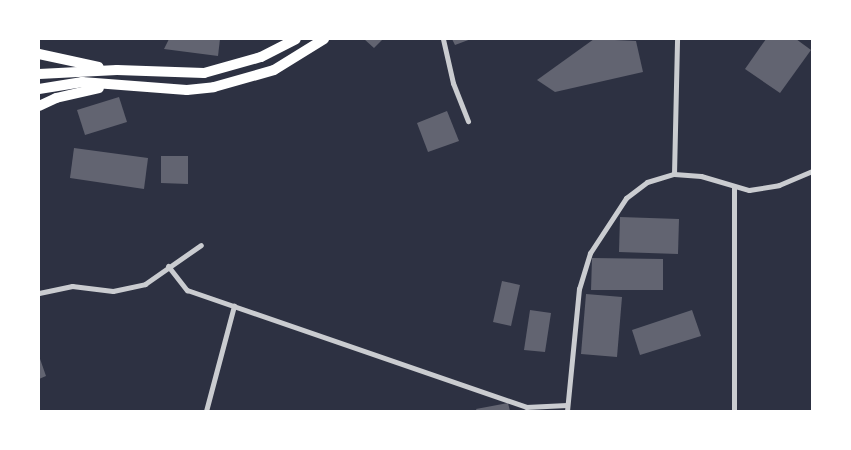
<!DOCTYPE html>
<style>
body{margin:0}
#map{position:relative;width:851px;height:450px;overflow:hidden;background:#2d3142;font-family:Arial,sans-serif}
div>[style]{position:absolute}
.building>*{inset:0;background:#626471}
.minor>*{height:5px;margin:-2.5px;padding:0 2.5px;transform-origin:2.5px;border-radius:2.5px;background:#caccd0}
.secondary>*{height:10px;margin:-5px;padding:0 5px;transform-origin:5px;border-radius:5px;background:#fff}
span{translate:-50% -50%;white-space:nowrap;text-align:center;line-height:1.15;-webkit-text-stroke:5px #fff;paint-order:stroke}
.frame{position:absolute;inset:0;border:40px solid #fff;pointer-events:none}
</style>
<div id="map">
<div class="building">
<div style="clip-path:polygon(169px 39px,220px 39px,218px 56px,164px 49px)"></div>
<div style="clip-path:polygon(364px 39px,383px 39px,374px 48px)"></div>
<div style="clip-path:polygon(452px 39px,471px 39px,455px 45px)"></div>
<div style="clip-path:polygon(594px 39px,636px 41px,643px 72px,555px 92px,537px 80px)"></div>
<div style="clip-path:polygon(766px 39px,796px 39px,811px 50px,780px 93px,745px 69px)"></div>
<div style="clip-path:polygon(119px 97px,127px 122px,85px 135px,77px 110px)"></div>
<div style="clip-path:polygon(447px 111px,459px 141px,428px 152px,417px 123px)"></div>
<div style="clip-path:polygon(74px 148px,148px 158px,144px 189px,70px 178px)"></div>
<div style="clip-path:polygon(161px 156px,188px 156px,188px 184px,161px 183px)"></div>
<div style="clip-path:polygon(620px 217px,679px 219px,678px 254px,619px 252px)"></div>
<div style="clip-path:polygon(592px 258px,663px 259px,663px 290px,591px 290px)"></div>
<div style="clip-path:polygon(502px 281px,520px 285px,511px 326px,493px 322px)"></div>
<div style="clip-path:polygon(586px 294px,622px 297px,617px 357px,581px 354px)"></div>
<div style="clip-path:polygon(530px 310px,551px 313px,545px 352px,524px 350px)"></div>
<div style="clip-path:polygon(692px 310px,701px 336px,640px 355px,632px 330px)"></div>
<div style="clip-path:polygon(39px 356px,46px 376px,39px 379px)"></div>
<div style="clip-path:polygon(508px 403px,510px 411px,477px 411px,476px 409px)"></div>
</div>
<div class="minor">
<div style="left:443px;top:39px;width:45px;rotate:77.2deg"></div>
<div style="left:453px;top:83px;width:41px;rotate:68.5deg"></div>
<div style="left:674px;top:174px;width:135px;rotate:-88.7deg"></div>
<div style="left:734px;top:187px;width:224px;rotate:90deg"></div>
<div style="left:168px;top:266px;width:31px;rotate:52deg"></div>
<div style="left:187px;top:290px;width:359px;rotate:19deg"></div>
<div style="left:526px;top:407px;width:41px;rotate:-2.8deg"></div>
<div style="left:39px;top:293px;width:34px;rotate:-12deg"></div>
<div style="left:72px;top:286px;width:41px;rotate:7deg"></div>
<div style="left:113px;top:291px;width:33px;rotate:-12deg"></div>
<div style="left:145px;top:284px;width:68px;rotate:-34.9deg"></div>
<div style="left:206px;top:411px;width:109px;rotate:-75.1deg"></div>
<div style="left:567px;top:411px;width:123px;rotate:-84.4deg"></div>
<div style="left:579px;top:289px;width:38px;rotate:-73deg"></div>
<div style="left:590px;top:253px;width:66px;rotate:-56.8deg"></div>
<div style="left:626px;top:198px;width:26px;rotate:-37deg"></div>
<div style="left:647px;top:182px;width:28px;rotate:-17deg"></div>
<div style="left:674px;top:174px;width:27px;rotate:4deg"></div>
<div style="left:701px;top:176px;width:50px;rotate:16.3deg"></div>
<div style="left:749px;top:190px;width:30px;rotate:-9deg"></div>
<div style="left:779px;top:185px;width:36px;rotate:-23deg"></div>
</div>
<div class="secondary">
<div style="left:39px;top:54px;width:61px;rotate:12.2deg"></div>
<div style="left:39px;top:74px;width:78px;rotate:-2.9deg"></div>
<div style="left:117px;top:70px;width:87px;rotate:2deg"></div>
<div style="left:204px;top:73px;width:59px;rotate:-15.7deg"></div>
<div style="left:261px;top:57px;width:39px;rotate:-27deg"></div>
<div style="left:39px;top:89px;width:44px;rotate:-9.2deg"></div>
<div style="left:82px;top:82px;width:105px;rotate:4.4deg"></div>
<div style="left:187px;top:90px;width:27px;rotate:-6deg"></div>
<div style="left:214px;top:87px;width:62px;rotate:-15.8deg"></div>
<div style="left:274px;top:70px;width:59px;rotate:-31.8deg"></div>
<div style="left:39px;top:106px;width:19px;rotate:-25deg"></div>
<div style="left:56px;top:98px;width:44px;rotate:-13.1deg"></div>
</div>
<div class="frame"></div>
</div>
